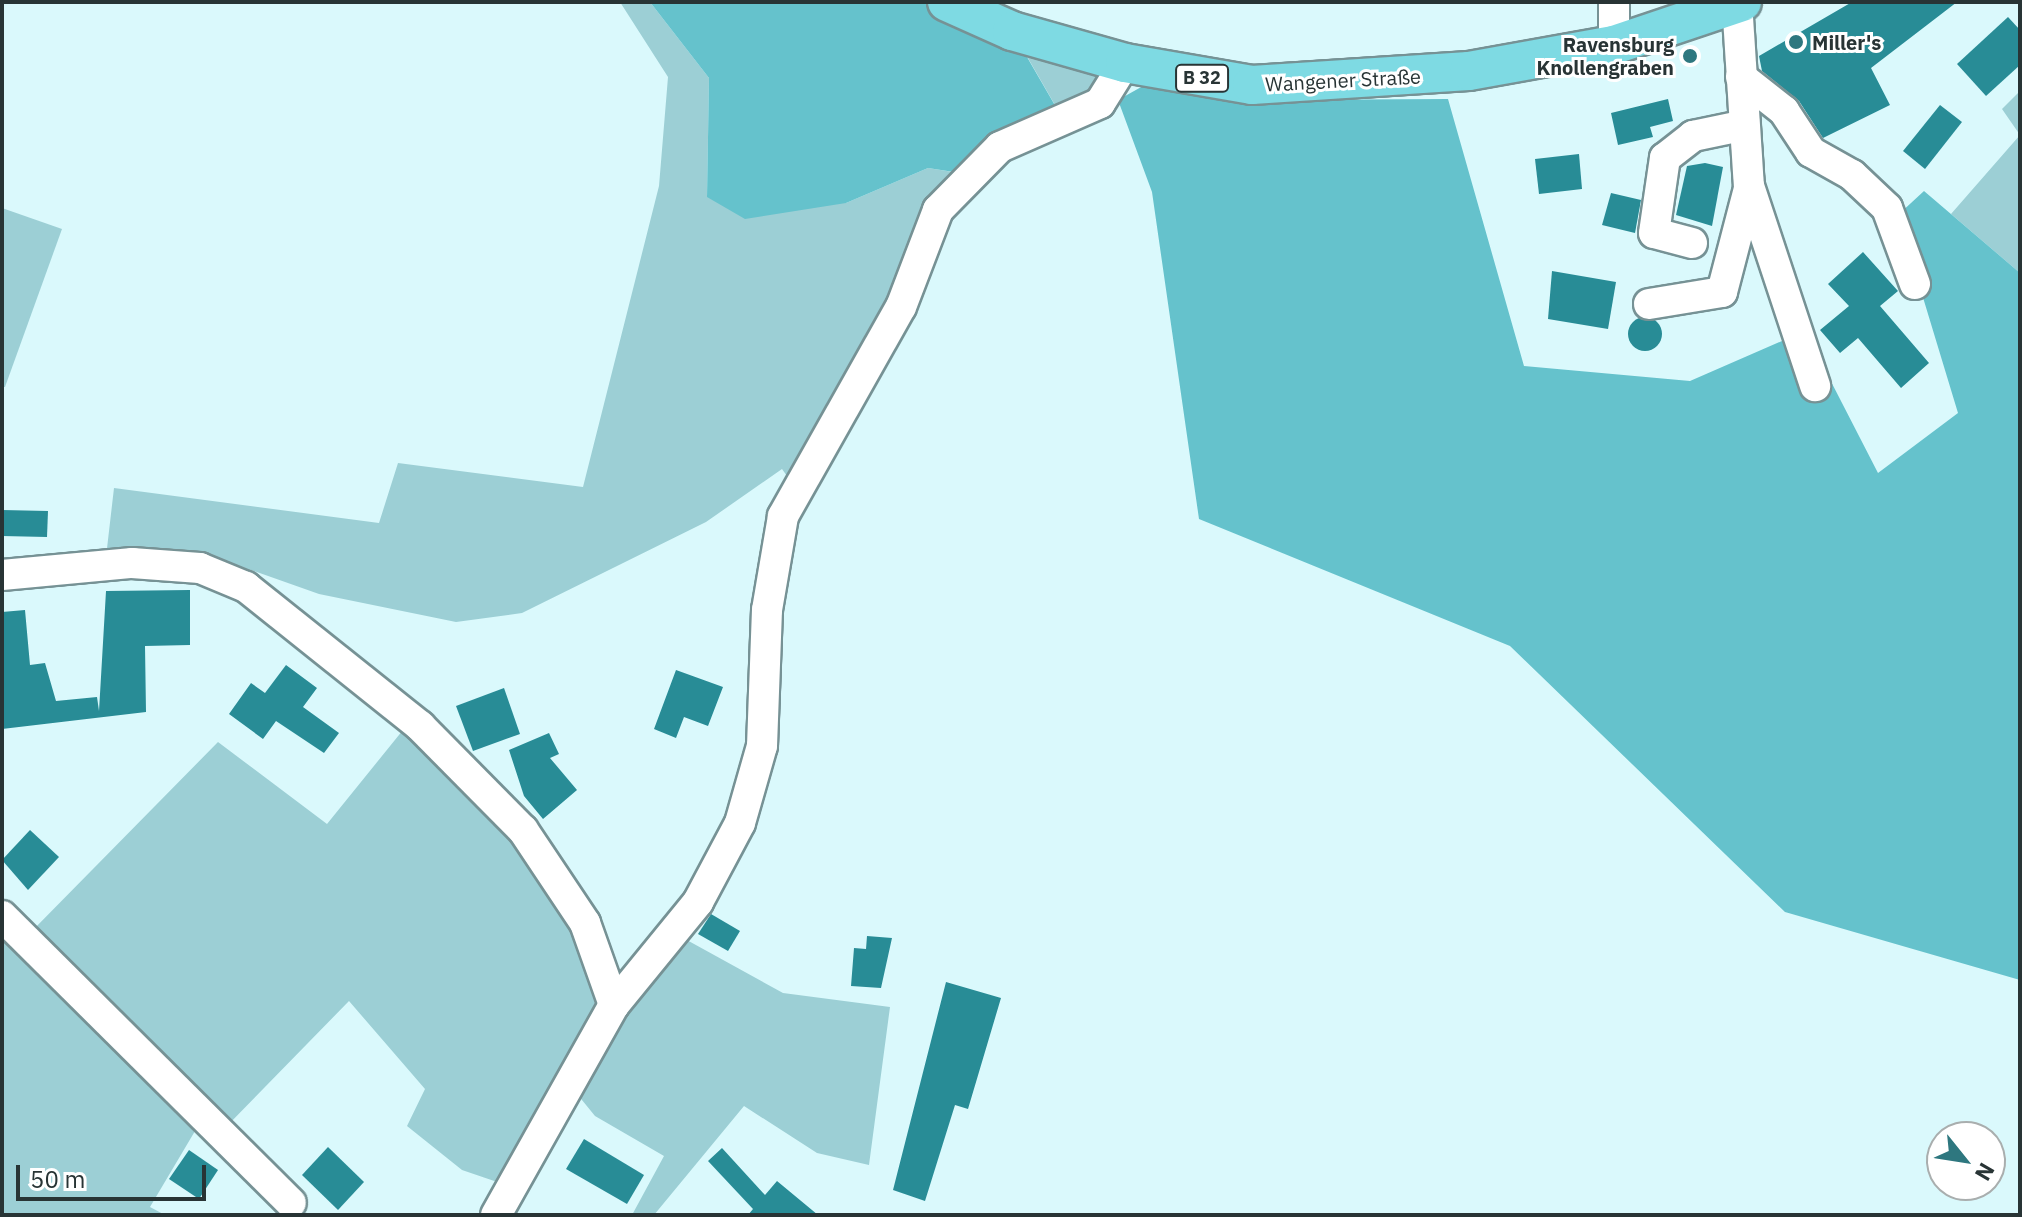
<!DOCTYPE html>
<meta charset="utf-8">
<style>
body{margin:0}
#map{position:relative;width:2022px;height:1217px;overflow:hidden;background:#daf9fc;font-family:"IBM Plex Sans",sans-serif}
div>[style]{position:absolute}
.green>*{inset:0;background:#9ccfd5}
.forest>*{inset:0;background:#65c2cc}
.building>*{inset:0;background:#288c96}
.round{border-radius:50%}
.roads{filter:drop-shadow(2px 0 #769295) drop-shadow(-2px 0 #769295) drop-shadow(0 2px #769295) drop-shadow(0 -2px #769295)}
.minor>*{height:30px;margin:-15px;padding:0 15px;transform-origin:15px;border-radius:15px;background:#fff}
.major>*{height:38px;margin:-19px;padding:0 19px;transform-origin:19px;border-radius:19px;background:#7edae3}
.dots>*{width:22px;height:22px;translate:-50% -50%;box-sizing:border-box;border:4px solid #fff;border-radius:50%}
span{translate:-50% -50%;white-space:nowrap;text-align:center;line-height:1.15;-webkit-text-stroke:6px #fff;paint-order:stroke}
.shield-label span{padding:2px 6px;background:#fff;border:2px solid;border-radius:6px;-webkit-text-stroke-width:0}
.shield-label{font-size:18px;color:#283435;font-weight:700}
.poi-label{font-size:20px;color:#283435;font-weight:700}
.left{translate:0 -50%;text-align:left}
.right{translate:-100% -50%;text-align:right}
.street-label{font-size:20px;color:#283435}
.frame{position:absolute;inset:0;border:4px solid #283435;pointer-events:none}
.north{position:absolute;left:1926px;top:1121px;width:80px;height:80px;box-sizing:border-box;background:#fff;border:2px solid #a9aeae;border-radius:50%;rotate:120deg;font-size:22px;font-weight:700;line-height:32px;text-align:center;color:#283435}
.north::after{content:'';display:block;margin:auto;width:28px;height:36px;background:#2e777f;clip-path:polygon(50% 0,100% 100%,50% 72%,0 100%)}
.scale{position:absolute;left:16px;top:1165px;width:190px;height:36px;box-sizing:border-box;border:4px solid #283435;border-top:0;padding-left:10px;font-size:24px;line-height:28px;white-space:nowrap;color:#283435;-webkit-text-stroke:6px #fff;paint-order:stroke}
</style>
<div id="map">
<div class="green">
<div style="clip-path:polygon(620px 2px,650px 2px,709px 78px,707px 197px,846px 203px,928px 168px,953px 172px,888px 313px,792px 483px,782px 469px,706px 522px,522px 613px,456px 622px,319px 594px,251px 570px,106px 557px,114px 488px,379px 523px,398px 463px,583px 487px,659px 186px,668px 77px)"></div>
<div style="clip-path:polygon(1021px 46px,1096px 71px,1096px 89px,1059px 112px)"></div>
<div style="clip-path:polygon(2020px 91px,2020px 273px,1951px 214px,2020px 135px,2002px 109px)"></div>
<div style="clip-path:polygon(2px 208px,62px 229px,5px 387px,2px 387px)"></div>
<div style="clip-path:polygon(403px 730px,516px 839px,583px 934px,597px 1000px,590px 1026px,506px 1185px,462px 1170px,407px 1126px,425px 1089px,349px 1001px,225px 1128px,29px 934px,218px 742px,327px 824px)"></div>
<div style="clip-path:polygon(2px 928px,198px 1126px,150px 1207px,165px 1215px,2px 1215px)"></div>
<div style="clip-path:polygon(685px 939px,783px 993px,890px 1007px,869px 1165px,817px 1153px,744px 1106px,654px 1215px,632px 1215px,664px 1156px,595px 1116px,573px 1089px,613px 1025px)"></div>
</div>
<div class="forest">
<div style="clip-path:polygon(650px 2px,947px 2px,1012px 31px,1064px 121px,967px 174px,928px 168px,846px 203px,745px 219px,707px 197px,709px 78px)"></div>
<div style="clip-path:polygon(1143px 86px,1251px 100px,1448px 99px,1524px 366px,1690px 381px,1805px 331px,1878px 473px,1958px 413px,1898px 215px,1924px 191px,2020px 273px,2020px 980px,1785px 912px,1510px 646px,1199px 519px,1152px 192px,1118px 100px)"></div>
</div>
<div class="building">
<div style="clip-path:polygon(1852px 2px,1957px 2px,1871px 68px,1890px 105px,1823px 138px,1799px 101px,1762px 71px,1759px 56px)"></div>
<div style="clip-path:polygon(2008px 17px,2020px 30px,2020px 65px,1986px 96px,1957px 64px)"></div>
<div style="clip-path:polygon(1668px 99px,1673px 121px,1650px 127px,1653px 137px,1618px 145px,1611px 113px)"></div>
<div style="clip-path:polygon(1940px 105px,1962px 122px,1925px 169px,1903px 151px)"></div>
<div style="clip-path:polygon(1579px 154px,1582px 189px,1539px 194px,1535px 159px)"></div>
<div style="clip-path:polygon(1705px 163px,1723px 167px,1712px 226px,1676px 215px,1687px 166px)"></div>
<div style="clip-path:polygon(1611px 193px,1641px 200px,1635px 233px,1602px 225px)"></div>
<div style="clip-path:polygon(1863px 252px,1898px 291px,1880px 306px,1929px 363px,1901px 388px,1858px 338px,1840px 353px,1820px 330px,1849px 306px,1828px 284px)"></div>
<div style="clip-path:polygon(1552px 271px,1616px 282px,1608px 329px,1548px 319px)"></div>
<div class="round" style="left:1628px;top:317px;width:34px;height:34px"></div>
<div style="clip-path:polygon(2px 510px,48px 511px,47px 537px,2px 536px)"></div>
<div style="clip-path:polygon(190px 590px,190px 645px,145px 646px,146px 712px,2px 729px,2px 612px,25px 610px,30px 665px,45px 663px,56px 701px,97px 697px,99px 711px,106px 591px)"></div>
<div style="clip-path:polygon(286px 665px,317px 688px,303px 707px,339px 733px,324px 753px,276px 721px,263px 739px,229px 714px,251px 683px,265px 693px)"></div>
<div style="clip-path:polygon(676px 670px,723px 687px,708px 726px,684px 717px,676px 738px,654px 729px)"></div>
<div style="clip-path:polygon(504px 688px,520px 734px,473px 751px,456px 706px)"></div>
<div style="clip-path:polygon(549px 733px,559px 754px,550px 758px,577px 790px,543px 819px,524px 796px,509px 750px)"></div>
<div style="clip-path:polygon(30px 830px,59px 857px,28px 890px,2px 860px)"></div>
<div style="clip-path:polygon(711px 914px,740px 931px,728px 951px,698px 934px)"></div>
<div style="clip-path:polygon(867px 936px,892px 938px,881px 988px,851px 986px,854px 948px,866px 949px)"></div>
<div style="clip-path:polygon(946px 982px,1001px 998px,968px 1109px,955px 1105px,925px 1201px,893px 1190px)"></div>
<div style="clip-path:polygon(584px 1139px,644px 1175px,627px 1204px,566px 1169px)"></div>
<div style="clip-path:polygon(328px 1147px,364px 1182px,338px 1210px,302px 1175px)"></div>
<div style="clip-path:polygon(722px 1148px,765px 1195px,777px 1181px,818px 1215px,748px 1215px,753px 1209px,708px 1161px)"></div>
<div style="clip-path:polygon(189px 1150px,218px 1170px,199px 1199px,169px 1179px)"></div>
</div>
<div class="roads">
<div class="minor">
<div style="left:1737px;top:2px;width:184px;rotate:86.3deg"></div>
<div style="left:1749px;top:186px;width:211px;rotate:71.7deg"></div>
<div style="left:1614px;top:45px;width:43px;rotate:-90deg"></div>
<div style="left:1741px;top:77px;width:55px;rotate:38.3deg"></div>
<div style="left:1784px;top:111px;width:49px;rotate:56.6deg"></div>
<div style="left:1811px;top:152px;width:47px;rotate:29.3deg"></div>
<div style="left:1852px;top:175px;width:48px;rotate:43.3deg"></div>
<div style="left:1887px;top:208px;width:81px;rotate:69.8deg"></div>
<div style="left:1692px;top:243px;width:39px;rotate:-165deg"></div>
<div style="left:1654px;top:233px;width:76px;rotate:-81.7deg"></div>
<div style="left:1665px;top:158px;width:36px;rotate:-38deg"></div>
<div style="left:1693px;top:136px;width:49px;rotate:-11.8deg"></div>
<div style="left:1649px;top:304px;width:74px;rotate:-9.3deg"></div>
<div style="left:1722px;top:292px;width:107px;rotate:-75.4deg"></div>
<div style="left:2px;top:575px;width:131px;rotate:-5.3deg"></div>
<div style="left:132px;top:563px;width:68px;rotate:4.2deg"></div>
<div style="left:200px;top:568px;width:50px;rotate:22.4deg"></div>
<div style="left:246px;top:587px;width:223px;rotate:38.6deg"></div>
<div style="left:420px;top:726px;width:146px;rotate:45.3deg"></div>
<div style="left:523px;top:830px;width:112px;rotate:56.3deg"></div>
<div style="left:585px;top:923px;width:87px;rotate:70.5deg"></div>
<div style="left:2px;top:916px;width:407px;rotate:44.8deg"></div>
<div style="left:496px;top:1215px;width:241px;rotate:-60.7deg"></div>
<div style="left:614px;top:1005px;width:133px;rotate:-50.8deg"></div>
<div style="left:698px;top:902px;width:89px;rotate:-62deg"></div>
<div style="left:740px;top:823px;width:80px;rotate:-74.1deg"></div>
<div style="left:762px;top:746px;width:136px;rotate:-87.9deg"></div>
<div style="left:767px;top:610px;width:95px;rotate:-80.3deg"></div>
<div style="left:783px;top:516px;width:240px;rotate:-60.6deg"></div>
<div style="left:901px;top:307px;width:104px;rotate:-69.1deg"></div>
<div style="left:938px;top:210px;width:88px;rotate:-45.5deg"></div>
<div style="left:1000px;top:147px;width:109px;rotate:-23.7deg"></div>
<div style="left:1100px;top:103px;width:47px;rotate:-58deg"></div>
</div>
<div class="major">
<div style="left:947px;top:2px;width:71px;rotate:24deg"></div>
<div style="left:1012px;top:31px;width:117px;rotate:15.8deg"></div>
<div style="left:1125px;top:63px;width:129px;rotate:9.8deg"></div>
<div style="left:1252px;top:85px;width:217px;rotate:-3.7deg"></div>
<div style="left:1469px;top:71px;width:147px;rotate:-10.2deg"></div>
<div style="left:1614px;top:45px;width:135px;rotate:-18.6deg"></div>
</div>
</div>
<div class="dots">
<div style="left:1796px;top:42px;background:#2e777f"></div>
<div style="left:1690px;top:56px;background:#2e777f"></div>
</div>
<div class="shield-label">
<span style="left:1202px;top:78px">B 32</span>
</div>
<div class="poi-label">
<span class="left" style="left:1812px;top:42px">Miller's</span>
<span class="right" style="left:1674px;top:56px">Ravensburg<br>Knollengraben</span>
</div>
<div class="street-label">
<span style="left:1343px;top:80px;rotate:-3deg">Wangener Straße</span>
</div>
<div class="frame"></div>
<div class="north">N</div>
<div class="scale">50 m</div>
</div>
